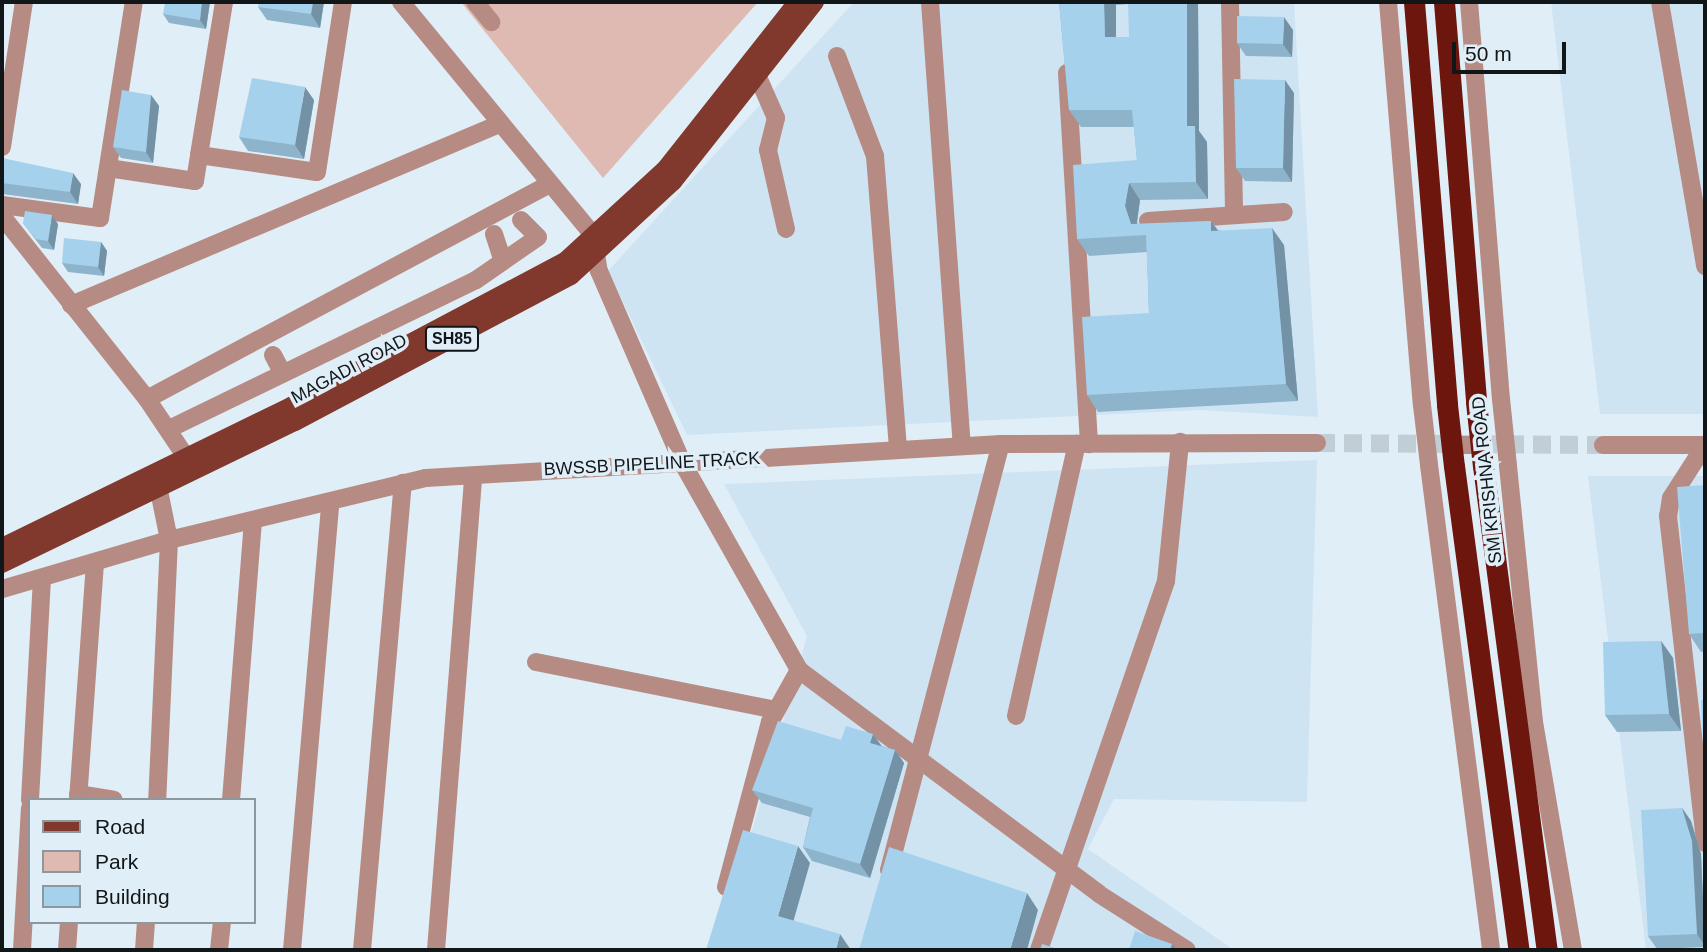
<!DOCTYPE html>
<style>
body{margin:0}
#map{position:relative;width:1707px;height:952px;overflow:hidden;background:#e0eef7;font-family:Helvetica,sans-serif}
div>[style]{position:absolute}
.built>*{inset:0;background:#cfe4f2}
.green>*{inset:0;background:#debab3}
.minor-tunnel>*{height:18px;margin-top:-9px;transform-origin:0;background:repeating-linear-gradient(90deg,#c1ced6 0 18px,transparent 0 27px)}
.minor>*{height:18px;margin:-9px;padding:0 9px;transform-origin:9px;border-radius:9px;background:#b68b83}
.major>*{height:18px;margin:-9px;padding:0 9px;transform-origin:9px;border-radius:9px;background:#81392e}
.highway>*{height:21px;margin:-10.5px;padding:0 10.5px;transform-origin:10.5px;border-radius:10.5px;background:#6c160d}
.minor-bridge>*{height:18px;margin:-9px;padding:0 9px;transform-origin:9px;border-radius:9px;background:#b68b83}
.highway-bridge>*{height:21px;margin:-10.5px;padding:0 10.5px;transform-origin:10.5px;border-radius:10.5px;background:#6c160d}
.wall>*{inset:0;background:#8eb4cc}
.shaded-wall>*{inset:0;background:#7492a6}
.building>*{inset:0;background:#a5d1ed}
span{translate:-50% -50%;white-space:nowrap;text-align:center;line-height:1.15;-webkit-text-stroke:7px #e0eef7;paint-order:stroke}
.shield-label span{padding:2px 5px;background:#e0eef7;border:2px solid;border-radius:5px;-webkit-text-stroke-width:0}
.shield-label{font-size:16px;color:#111619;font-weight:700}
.street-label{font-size:18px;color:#111619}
.frame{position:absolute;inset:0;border:4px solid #111619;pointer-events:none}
.legend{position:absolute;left:28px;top:798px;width:228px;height:126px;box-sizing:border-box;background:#e0eef7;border:2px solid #8d989e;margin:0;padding:9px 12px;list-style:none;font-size:21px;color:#111619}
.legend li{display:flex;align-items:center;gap:14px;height:35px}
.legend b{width:35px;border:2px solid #8d989e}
.scale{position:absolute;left:1452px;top:42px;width:114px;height:32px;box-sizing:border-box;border:4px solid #111619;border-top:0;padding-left:9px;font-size:21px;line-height:24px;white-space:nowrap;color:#111619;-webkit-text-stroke:5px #e0eef7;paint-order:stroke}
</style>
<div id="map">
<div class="built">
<div style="clip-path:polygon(854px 2px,1294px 2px,1318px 417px,1199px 410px,687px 435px,608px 271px)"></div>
<div style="clip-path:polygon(1551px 2px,1705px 2px,1705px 414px,1600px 414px)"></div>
<div style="clip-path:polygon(1317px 460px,1307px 802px,1114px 799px,1088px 849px,1234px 950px,718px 950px,807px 636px,724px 484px)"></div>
<div style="clip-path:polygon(1588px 476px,1705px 476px,1705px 950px,1646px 950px)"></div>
</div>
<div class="green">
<div style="clip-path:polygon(461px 2px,758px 2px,603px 178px)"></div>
</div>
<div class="minor-tunnel">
<div style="left:1317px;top:443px;width:286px;rotate:0.4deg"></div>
</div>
<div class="minor">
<div style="left:401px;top:2px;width:302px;rotate:50.5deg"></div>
<div style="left:593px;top:235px;width:36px;rotate:81deg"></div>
<div style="left:599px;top:271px;width:208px;rotate:66.5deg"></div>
<div style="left:682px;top:462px;width:239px;rotate:60.6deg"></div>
<div style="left:799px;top:670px;width:374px;rotate:36.7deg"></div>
<div style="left:1099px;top:894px;width:104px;rotate:32.5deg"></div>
<div style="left:475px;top:2px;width:26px;rotate:51deg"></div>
<div style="left:930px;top:2px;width:445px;rotate:85.9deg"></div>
<div style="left:1230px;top:2px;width:210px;rotate:88.9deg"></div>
<div style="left:1388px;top:2px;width:404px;rotate:85.2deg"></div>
<div style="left:1469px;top:2px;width:398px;rotate:85.4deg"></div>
<div style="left:1660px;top:2px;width:268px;rotate:80.3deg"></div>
<div style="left:837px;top:56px;width:107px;rotate:69.2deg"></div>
<div style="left:875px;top:156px;width:295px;rotate:85.5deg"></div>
<div style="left:1067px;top:73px;width:372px;rotate:86.6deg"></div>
<div style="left:757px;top:75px;width:47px;rotate:66.2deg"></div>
<div style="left:776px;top:118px;width:33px;rotate:104deg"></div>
<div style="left:768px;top:150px;width:81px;rotate:77.2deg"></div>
<div style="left:2px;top:147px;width:147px;rotate:-81.4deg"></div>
<div style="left:199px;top:155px;width:155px;rotate:-80.7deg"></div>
<div style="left:108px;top:168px;width:88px;rotate:8.5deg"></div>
<div style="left:195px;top:181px;width:26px;rotate:-81deg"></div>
<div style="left:199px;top:155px;width:119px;rotate:8.2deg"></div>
<div style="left:317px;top:172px;width:172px;rotate:-81.3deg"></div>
<div style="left:2px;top:205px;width:99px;rotate:7.6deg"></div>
<div style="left:100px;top:218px;width:219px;rotate:-81.1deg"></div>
<div style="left:2px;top:216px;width:233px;rotate:51.6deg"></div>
<div style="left:147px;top:399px;width:84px;rotate:56.1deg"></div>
<div style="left:1148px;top:221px;width:136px;rotate:-3.8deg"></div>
<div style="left:494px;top:234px;width:28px;rotate:72deg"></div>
<div style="left:71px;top:305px;width:465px;rotate:-22.9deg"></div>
<div style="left:273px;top:355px;width:21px;rotate:62deg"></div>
<div style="left:147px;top:399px;width:455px;rotate:-28.1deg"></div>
<div style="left:169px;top:429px;width:341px;rotate:-25.9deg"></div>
<div style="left:476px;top:280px;width:75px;rotate:-34.7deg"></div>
<div style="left:538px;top:237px;width:24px;rotate:-135deg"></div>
<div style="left:1451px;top:445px;width:29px"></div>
<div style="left:1603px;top:445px;width:102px"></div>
<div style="left:1705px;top:445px;width:63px;rotate:122.7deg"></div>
<div style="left:1671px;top:498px;width:18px;rotate:99deg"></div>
<div style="left:1668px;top:516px;width:329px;rotate:83.5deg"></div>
<div style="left:1429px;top:465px;width:489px;rotate:82.7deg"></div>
<div style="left:1508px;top:466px;width:257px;rotate:84.2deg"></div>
<div style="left:1534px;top:722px;width:231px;rotate:80.3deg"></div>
<div style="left:156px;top:476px;width:65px;rotate:78.5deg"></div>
<div style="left:169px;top:540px;width:260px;rotate:92.6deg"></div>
<div style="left:2px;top:589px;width:174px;rotate:-16.4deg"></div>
<div style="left:169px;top:540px;width:264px;rotate:-13.6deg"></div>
<div style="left:426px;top:478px;width:576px;rotate:-3.38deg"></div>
<div style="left:1001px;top:444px;width:316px;rotate:-0.2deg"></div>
<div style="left:536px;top:662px;width:245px;rotate:11.3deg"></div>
<div style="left:1016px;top:716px;width:279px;rotate:-77.4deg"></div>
<div style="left:78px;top:794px;width:36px;rotate:9deg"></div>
<div style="left:30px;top:800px;width:221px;rotate:-86.9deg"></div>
<div style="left:78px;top:800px;width:237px;rotate:-85.9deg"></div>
<div style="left:231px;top:800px;width:278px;rotate:-85.5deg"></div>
<div style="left:889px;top:870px;width:440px;rotate:-75.3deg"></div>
<div style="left:726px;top:887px;width:171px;rotate:-75.1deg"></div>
<div style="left:770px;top:722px;width:60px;rotate:-60.9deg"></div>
<div style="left:22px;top:950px;width:142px;rotate:-86.8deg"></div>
<div style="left:67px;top:950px;width:28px;rotate:-86deg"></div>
<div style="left:144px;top:950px;width:28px;rotate:-86deg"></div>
<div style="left:219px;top:950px;width:28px;rotate:-84deg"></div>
<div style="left:292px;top:950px;width:449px;rotate:-85.1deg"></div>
<div style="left:362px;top:950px;width:469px;rotate:-85deg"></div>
<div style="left:436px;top:950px;width:476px;rotate:-85.5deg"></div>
<div style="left:1039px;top:950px;width:390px;rotate:-71deg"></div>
<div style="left:1166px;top:581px;width:140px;rotate:-84.2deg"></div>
</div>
<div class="major">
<div style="left:2px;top:547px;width:322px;rotate:-26deg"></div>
<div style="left:291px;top:406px;width:310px;rotate:-27.9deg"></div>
<div style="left:565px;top:261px;width:137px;rotate:-42.6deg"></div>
<div style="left:666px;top:168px;width:211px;rotate:-51.7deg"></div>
<div style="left:2px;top:564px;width:326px;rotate:-25.9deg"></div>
<div style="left:295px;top:422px;width:312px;rotate:-27.9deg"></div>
<div style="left:571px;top:276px;width:139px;rotate:-42.7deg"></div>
<div style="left:673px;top:182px;width:229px;rotate:-51.7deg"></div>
</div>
<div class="highway">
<div style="left:1414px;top:2px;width:404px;rotate:85.3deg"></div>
<div style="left:1444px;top:2px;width:401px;rotate:85.4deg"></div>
<div style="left:1454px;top:466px;width:488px;rotate:82.4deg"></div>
<div style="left:1483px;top:466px;width:488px;rotate:82.5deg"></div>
</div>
<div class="minor-bridge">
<div style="left:1501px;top:399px;width:67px;rotate:84deg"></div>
<div style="left:1422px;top:405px;width:60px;rotate:83.3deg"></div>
</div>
<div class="highway-bridge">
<div style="left:1476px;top:402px;width:64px;rotate:83.8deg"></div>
<div style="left:1447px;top:405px;width:61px;rotate:83.5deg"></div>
</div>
<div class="wall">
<div style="clip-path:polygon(210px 2px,206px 29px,169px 23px,163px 14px)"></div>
<div style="clip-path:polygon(324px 2px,320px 28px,267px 20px,258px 7px)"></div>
<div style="clip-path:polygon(evenodd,1059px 2px,1198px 2px,1199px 131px,1207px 142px,1208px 199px,1140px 200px,1137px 222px,1137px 224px,1211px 221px,1218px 230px,1284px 245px,1298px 401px,1098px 412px,1087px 395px,1149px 313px,1147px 252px,1089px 256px,1077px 239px,1137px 160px,1134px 127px,1081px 127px,1069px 110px,1059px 2px,1129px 4px,1129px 37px,1116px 37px,1116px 5px,1129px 4px)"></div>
<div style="clip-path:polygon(1293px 30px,1292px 57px,1246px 56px,1237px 43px)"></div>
<div style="clip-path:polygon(1294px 93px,1292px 182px,1245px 181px,1236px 168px)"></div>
<div style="clip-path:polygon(151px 95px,159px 106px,153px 163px,121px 158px,113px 147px)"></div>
<div style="clip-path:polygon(314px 100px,304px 159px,248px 151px,239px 137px)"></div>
<div style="clip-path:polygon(2px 158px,81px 184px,78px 204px,2px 194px)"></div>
<div style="clip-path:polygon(23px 223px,58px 224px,54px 250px,42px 248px)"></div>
<div style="clip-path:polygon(101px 242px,107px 251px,104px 276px,68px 272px,62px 263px)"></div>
<div style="clip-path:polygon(1705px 485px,1705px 651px,1701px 652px,1689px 634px)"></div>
<div style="clip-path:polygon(1661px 641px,1673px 658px,1681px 731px,1617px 732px,1605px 715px)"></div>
<div style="clip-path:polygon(873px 734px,882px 746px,895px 750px,904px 763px,870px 878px,812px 861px,803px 847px,810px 817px,762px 803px,752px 790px,841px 740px)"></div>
<div style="clip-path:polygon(1682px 808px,1691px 821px,1701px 854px,1705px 947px,1657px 949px,1648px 936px)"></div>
</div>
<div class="shaded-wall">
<div style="clip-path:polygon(202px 2px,210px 2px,206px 29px,200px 20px)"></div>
<div style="clip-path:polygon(313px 2px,324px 2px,320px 28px,311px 14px)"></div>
<div style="clip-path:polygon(1104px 2px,1114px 2px,1116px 5px,1116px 54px,1105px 37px)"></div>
<div style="clip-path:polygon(1187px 2px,1198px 2px,1199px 131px,1207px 142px,1208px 199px,1196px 182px,1187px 126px)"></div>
<div style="clip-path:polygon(1284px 17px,1293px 30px,1292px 57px,1283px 44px)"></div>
<div style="clip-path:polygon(1285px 80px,1294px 93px,1292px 182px,1283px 168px)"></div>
<div style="clip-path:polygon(305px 87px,314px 100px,304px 159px,295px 145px)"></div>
<div style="clip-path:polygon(151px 95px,159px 106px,153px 163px,146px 152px)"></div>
<div style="clip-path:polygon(73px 173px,81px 184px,78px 204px,70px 192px)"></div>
<div style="clip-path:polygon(1129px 183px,1140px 200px,1137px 222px,1141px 235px,1131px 224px,1125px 206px)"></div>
<div style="clip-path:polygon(52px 215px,58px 224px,54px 250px,48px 241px)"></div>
<div style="clip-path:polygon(1211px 221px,1223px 238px,1211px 231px)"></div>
<div style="clip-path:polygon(1272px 228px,1284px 245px,1298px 401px,1286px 384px)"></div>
<div style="clip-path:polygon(101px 242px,107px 251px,104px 276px,98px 267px)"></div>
<div style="clip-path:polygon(1661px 641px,1673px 658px,1681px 731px,1669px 714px)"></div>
<div style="clip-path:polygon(873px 734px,882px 747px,870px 743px)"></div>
<div style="clip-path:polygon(895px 750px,904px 763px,870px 878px,860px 864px)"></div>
<div style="clip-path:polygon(1682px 808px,1691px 821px,1701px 854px,1705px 946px,1697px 934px)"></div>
<div style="clip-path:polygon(798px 846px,810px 863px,790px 933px,778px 916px)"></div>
<div style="clip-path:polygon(1027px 893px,1038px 910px,1027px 950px,1010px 950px)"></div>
<div style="clip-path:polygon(840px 934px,851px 950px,836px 950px)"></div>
<div style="clip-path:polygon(1172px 944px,1177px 950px,1170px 950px)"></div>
</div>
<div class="building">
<div style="clip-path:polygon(165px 2px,202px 2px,200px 20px,163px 14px)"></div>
<div style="clip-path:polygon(259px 2px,313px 2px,311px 14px,258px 7px)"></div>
<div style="clip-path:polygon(1059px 2px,1104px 2px,1105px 37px,1129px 37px,1128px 2px,1187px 2px,1187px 126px,1195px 126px,1196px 182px,1129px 183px,1125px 206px,1131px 224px,1211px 221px,1211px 231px,1272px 228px,1286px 384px,1087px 395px,1082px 317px,1149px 313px,1146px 235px,1077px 239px,1073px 165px,1137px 160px,1132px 110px,1069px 110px)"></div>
<div style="clip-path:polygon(1237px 16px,1284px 17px,1283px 44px,1237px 43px)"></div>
<div style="clip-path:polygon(252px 78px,305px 87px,295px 145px,239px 137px)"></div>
<div style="clip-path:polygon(1234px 79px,1285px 80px,1283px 168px,1236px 168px)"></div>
<div style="clip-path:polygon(122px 90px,151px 95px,146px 152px,113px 147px)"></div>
<div style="clip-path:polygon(2px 158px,73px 173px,70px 192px,2px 183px)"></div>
<div style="clip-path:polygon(25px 211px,52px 215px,48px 241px,36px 239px,23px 223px)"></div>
<div style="clip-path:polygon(64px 238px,101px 242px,98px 267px,62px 263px)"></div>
<div style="clip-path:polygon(1705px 485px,1705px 633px,1689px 634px,1677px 487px)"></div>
<div style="clip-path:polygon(1661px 641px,1669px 714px,1605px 715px,1603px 642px)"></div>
<div style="clip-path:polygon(1701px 700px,1705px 700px,1705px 741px,1703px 741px)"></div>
<div style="clip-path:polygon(778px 721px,841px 740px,846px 726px,873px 734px,870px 743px,895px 750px,860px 864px,803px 847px,813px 808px,752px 790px)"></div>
<div style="clip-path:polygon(1682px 808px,1692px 841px,1697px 934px,1648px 936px,1641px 810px)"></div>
<div style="clip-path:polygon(743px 830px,798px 846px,778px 916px,840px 934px,836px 950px,706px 950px)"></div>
<div style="clip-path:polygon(889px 847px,1027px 893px,1010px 950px,859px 950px)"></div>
<div style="clip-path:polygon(1135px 931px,1172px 944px,1170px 950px,1129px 950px)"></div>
<div style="clip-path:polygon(1042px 944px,1062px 950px,1040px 950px)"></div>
</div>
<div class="shield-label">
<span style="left:452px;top:339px">SH85</span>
</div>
<div class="street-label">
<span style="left:349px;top:369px;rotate:-28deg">MAGADI ROAD</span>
<span style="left:652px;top:464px;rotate:-3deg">BWSSB PIPELINE TRACK</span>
<span style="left:1487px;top:480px;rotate:-96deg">SM KRISHNA ROAD</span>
</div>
<div class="frame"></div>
<ul class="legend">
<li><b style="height:9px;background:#81392e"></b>Road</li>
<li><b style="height:19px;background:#debab3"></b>Park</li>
<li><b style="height:19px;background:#a5d1ed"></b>Building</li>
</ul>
<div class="scale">50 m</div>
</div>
